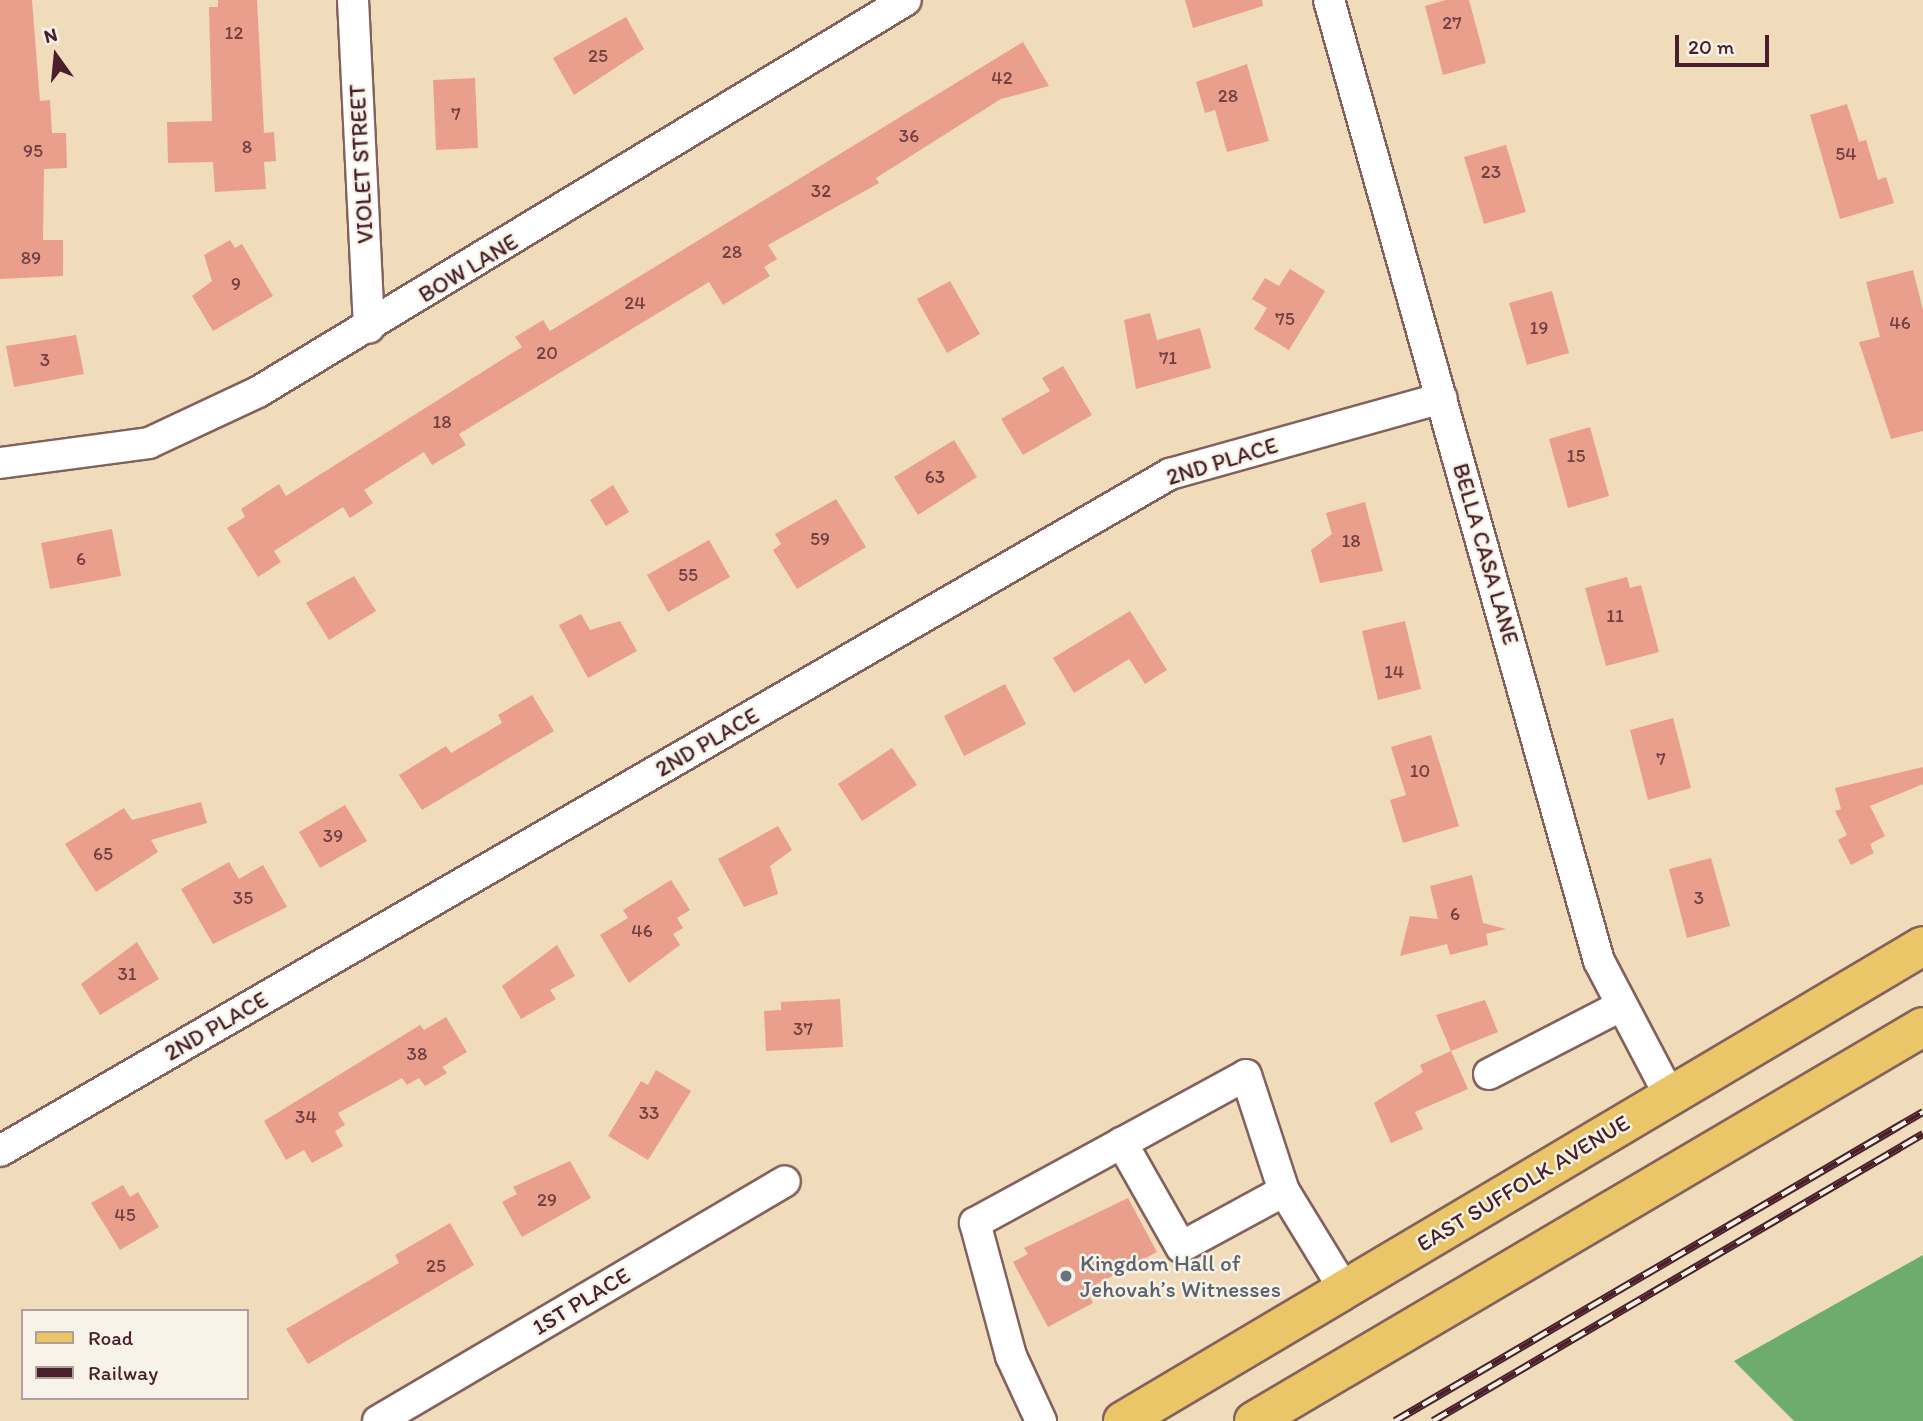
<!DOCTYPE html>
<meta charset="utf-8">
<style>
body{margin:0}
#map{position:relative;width:1923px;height:1421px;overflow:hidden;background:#f0dcba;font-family:Itim,sans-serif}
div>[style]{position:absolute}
.forest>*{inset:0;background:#6eac6e}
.building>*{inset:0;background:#ea9f8c}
.roads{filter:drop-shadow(2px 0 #84615d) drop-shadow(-2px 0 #84615d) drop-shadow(0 2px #84615d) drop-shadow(0 -2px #84615d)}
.minor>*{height:30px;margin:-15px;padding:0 15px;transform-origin:15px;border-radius:15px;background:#fff}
.major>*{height:38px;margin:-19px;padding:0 19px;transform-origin:19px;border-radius:19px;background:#eac669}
.rail>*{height:8px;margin-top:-4px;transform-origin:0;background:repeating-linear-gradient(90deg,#f7f3e8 0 16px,#4a1f2b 0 32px);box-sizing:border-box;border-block:2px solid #4a1f2b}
.dots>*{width:19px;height:19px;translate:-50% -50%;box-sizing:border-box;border:4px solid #f7f3e8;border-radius:50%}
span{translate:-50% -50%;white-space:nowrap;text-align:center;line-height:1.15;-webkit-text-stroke:5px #f7f3e8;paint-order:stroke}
.number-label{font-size:19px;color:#723f43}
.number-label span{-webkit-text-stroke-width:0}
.street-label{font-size:23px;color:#4a1f2b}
.worship-label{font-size:23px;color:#5b616d}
.left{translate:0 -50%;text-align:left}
.legend{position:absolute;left:21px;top:1309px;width:228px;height:91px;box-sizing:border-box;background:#f7f3e8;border:2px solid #b29e9c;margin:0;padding:9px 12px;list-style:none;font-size:21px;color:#4a1f2b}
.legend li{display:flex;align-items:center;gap:14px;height:35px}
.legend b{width:35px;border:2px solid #b29e9c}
.north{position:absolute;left:21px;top:21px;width:70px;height:70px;-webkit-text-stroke:5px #f7f3e8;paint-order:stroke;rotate:345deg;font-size:19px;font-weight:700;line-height:28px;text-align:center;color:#4a1f2b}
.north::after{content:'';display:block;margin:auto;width:24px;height:32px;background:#4a1f2b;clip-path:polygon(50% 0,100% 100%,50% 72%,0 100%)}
.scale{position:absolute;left:1675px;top:35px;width:94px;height:32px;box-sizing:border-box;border:4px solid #4a1f2b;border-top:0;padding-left:9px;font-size:21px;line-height:24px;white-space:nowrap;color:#4a1f2b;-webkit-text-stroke:5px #f7f3e8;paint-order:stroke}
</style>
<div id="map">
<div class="forest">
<div style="clip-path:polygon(1923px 1255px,1923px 1421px,1794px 1421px,1734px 1361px)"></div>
</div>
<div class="building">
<div style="clip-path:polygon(0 0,32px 0,40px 101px,50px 100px,52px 133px,66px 133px,67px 168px,44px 169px,43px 240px,63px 240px,63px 276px,0 279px)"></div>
<div style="clip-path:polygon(218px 0,257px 0,264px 133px,274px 132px,276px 161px,264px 162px,266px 189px,215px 192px,213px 162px,168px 163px,167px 122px,212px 121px,209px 7px,218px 7px)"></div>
<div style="clip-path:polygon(1185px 0,1262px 0,1263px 6px,1193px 28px)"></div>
<div style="clip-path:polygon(1446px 0,1469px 0,1486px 63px,1443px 75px,1425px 6px)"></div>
<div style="clip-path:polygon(626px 17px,644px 49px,574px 95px,553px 58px)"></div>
<div style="clip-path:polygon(1023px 42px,1049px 86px,1001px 99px,876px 178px,879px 183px,768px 245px,777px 259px,764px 267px,770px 276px,723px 305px,709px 282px,459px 434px,466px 445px,432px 465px,424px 452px,364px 490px,373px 503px,350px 518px,343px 507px,274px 551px,281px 562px,258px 577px,227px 528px,245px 517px,241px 509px,279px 484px,286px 496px,522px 347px,515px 337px,543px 320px,550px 331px)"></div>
<div style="clip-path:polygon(1247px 64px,1269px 141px,1227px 152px,1215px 110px,1205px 113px,1196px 82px)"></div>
<div style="clip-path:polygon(475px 78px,478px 148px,436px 150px,433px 80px)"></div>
<div style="clip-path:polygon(1847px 104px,1859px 142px,1866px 140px,1878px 180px,1886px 177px,1894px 203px,1840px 219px,1810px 115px)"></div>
<div style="clip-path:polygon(1506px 145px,1526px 212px,1484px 224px,1464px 157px)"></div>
<div style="clip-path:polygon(230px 240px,235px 248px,242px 244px,273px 296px,213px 331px,192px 296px,212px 281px,204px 255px)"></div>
<div style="clip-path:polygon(1290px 269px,1325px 291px,1289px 350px,1254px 329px,1267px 308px,1252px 299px,1265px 278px,1279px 286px)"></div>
<div style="clip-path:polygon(1913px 270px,1923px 310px,1923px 431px,1891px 439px,1859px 342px,1880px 337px,1866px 282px)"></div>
<div style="clip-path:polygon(950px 281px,980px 334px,947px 353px,917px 299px)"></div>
<div style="clip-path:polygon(1552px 291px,1569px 353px,1527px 365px,1509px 303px)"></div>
<div style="clip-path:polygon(1150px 313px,1157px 340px,1200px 328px,1211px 368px,1136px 389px,1124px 320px)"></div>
<div style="clip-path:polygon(76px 335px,84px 374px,14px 387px,6px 346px)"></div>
<div style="clip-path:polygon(1063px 366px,1092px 415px,1023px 455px,1001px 419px,1050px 391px,1042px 378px)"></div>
<div style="clip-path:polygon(1590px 427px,1609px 496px,1568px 508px,1549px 439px)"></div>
<div style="clip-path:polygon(954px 440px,977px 477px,918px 515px,894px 477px)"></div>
<div style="clip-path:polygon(613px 485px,629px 512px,606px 526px,590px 500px)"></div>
<div style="clip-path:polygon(836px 499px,866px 547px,797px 589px,773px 550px,781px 544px,775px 534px)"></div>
<div style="clip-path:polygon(1365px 502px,1383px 571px,1320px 583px,1311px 550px,1332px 534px,1326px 513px)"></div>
<div style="clip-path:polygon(112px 529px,121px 576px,50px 589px,41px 543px)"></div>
<div style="clip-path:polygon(709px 540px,730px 577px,668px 612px,647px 575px)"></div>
<div style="clip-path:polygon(354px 576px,376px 611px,329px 640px,306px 603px)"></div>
<div style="clip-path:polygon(1627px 577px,1630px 588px,1641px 585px,1659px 652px,1606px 666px,1585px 588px)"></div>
<div style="clip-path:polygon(1130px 611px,1167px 670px,1145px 684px,1129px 659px,1074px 693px,1053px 658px)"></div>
<div style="clip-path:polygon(581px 614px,590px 630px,620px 621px,637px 651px,588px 678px,559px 625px)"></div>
<div style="clip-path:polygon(1405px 621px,1421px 689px,1378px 700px,1362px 631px)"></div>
<div style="clip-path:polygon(1005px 684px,1026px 724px,964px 756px,944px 716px)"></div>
<div style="clip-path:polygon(532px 695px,554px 731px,422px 810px,399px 775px,446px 746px,451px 753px,502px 723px,498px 715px)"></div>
<div style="clip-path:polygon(1673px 718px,1691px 788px,1648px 800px,1630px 730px)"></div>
<div style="clip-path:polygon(1431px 735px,1459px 826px,1403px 843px,1390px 800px,1406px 795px,1391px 747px)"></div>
<div style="clip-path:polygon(892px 748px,917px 785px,862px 821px,838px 784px)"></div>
<div style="clip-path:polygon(1923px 767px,1923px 784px,1870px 806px,1885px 836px,1870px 844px,1874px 853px,1851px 865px,1838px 840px,1847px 835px,1835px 811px,1841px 809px,1835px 788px)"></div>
<div style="clip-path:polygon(201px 802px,207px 823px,151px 840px,158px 852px,96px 892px,65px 844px,124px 808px,132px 820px)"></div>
<div style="clip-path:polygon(345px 805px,367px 841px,320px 868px,299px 832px)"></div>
<div style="clip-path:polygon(778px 826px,792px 850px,770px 866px,778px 894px,744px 907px,718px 859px)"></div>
<div style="clip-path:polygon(1711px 858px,1730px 926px,1687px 938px,1669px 869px)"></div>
<div style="clip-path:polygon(229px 862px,239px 879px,263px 865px,287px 907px,213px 944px,181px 889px)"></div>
<div style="clip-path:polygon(1472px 875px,1483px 923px,1506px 929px,1486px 934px,1488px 945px,1450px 955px,1447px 944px,1400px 956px,1410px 916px,1438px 919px,1430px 886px)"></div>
<div style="clip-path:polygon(671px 880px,690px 910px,677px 918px,683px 928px,673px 934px,680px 945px,629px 983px,600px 935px,628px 918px,623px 910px)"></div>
<div style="clip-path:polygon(137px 942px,159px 979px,100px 1015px,81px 984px)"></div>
<div style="clip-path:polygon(557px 945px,575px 976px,550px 990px,556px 999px,521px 1019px,502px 986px)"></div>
<div style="clip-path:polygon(840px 999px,843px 1047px,766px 1051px,764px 1011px,781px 1010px,781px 1002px)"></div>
<div style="clip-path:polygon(1485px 1000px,1498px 1032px,1451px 1051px,1468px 1089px,1415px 1112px,1423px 1129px,1391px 1143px,1374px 1103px,1423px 1072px,1420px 1065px,1451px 1051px,1436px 1015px)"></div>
<div style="clip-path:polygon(446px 1017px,467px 1052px,442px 1067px,447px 1073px,425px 1086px,419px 1078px,407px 1085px,402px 1078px,338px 1113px,345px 1125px,335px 1131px,343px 1146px,312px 1163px,304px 1150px,286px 1160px,264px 1121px,420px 1025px,424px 1030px)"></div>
<div style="clip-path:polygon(656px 1070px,691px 1091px,648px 1160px,608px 1136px,641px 1081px,648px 1085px)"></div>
<div style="clip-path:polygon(570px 1161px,591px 1198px,522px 1237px,502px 1202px,517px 1194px,513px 1187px)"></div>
<div style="clip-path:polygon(123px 1185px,130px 1197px,138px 1192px,159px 1227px,120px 1250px,91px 1203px)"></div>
<div style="clip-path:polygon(1128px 1198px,1157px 1252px,1086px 1290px,1093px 1303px,1048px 1327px,1013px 1262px,1028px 1254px,1024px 1248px)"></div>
<div style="clip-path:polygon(450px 1223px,474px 1265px,308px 1364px,286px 1329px,399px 1263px,395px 1255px)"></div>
</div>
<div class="roads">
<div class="minor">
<div style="left:353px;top:0;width:328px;rotate:87.2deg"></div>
<div style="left:1329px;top:0;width:998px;rotate:74.31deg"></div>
<div style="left:1599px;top:961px;width:153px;rotate:62.3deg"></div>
<div style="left:0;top:463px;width:150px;rotate:-7.6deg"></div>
<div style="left:149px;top:443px;width:120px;rotate:-25.1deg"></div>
<div style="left:258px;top:392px;width:757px;rotate:-31.17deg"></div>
<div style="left:1489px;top:1074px;width:146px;rotate:-27.3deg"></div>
<div style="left:0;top:1151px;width:1352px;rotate:-30.06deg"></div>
<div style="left:1170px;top:474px;width:282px;rotate:-15.6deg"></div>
<div style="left:1284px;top:1191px;width:115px;rotate:58.5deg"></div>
<div style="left:378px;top:1421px;width:472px;rotate:-30.5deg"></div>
<div style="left:1041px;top:1421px;width:72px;rotate:-114.8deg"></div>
<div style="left:1011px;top:1356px;width:138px;rotate:-105.1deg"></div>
<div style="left:975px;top:1223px;width:167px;rotate:-28.6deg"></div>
<div style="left:1122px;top:1143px;width:141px;rotate:-28.7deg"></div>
<div style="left:1246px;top:1075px;width:122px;rotate:71.9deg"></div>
<div style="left:1284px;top:1191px;width:117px;rotate:151.5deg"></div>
<div style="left:1181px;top:1247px;width:120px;rotate:-119.6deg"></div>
</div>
<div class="major">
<div style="left:1123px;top:1421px;width:930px;rotate:-30.7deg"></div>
<div style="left:1254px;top:1421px;width:776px;rotate:-30.5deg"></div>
</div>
</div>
<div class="rail">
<div style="left:1395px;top:1421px;width:612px;rotate:-30.34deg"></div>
<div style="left:1433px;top:1421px;width:568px;rotate:-30.36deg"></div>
</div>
<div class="dots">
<div style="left:1066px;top:1276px;background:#6b7280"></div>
</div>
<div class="number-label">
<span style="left:1452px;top:23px">27</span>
<span style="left:234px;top:33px">12</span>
<span style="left:598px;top:56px">25</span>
<span style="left:1002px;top:78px">42</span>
<span style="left:1228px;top:96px">28</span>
<span style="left:456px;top:114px">7</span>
<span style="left:909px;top:136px">36</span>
<span style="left:247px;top:147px">8</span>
<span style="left:33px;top:151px">95</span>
<span style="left:1846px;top:154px">54</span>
<span style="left:1491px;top:172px">23</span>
<span style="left:821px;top:191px">32</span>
<span style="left:732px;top:252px">28</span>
<span style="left:31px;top:258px">89</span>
<span style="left:236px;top:284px">9</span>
<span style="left:635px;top:303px">24</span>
<span style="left:1285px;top:319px">75</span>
<span style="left:1900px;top:323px">46</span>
<span style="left:1539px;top:328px">19</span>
<span style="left:547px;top:353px">20</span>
<span style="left:1168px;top:358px">71</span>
<span style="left:45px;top:360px">3</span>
<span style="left:442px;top:422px">18</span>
<span style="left:1576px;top:456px">15</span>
<span style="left:935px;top:477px">63</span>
<span style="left:820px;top:539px">59</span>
<span style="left:1351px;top:541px">18</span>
<span style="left:81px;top:559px">6</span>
<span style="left:688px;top:575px">55</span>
<span style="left:1615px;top:616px">11</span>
<span style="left:1394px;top:672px">14</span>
<span style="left:1661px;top:759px">7</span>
<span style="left:1420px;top:771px">10</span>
<span style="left:333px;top:836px">39</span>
<span style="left:103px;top:854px">65</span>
<span style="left:243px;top:898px">35</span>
<span style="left:1699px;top:898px">3</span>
<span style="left:1455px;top:914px">6</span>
<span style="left:642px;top:931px">46</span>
<span style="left:127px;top:974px">31</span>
<span style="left:803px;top:1029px">37</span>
<span style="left:417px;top:1054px">38</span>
<span style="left:649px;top:1113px">33</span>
<span style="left:306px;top:1117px">34</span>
<span style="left:547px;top:1200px">29</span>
<span style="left:125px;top:1215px">45</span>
<span style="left:436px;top:1266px">25</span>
</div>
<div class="street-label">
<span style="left:361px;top:164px;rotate:-93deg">VIOLET STREET</span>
<span style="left:468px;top:268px;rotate:-31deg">BOW LANE</span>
<span style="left:1222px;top:461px;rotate:-17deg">2ND PLACE</span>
<span style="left:1486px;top:554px;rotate:74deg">BELLA CASA LANE</span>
<span style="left:707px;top:742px;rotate:-30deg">2ND PLACE</span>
<span style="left:216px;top:1026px;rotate:-30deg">2ND PLACE</span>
<span style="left:1523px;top:1183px;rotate:-31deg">EAST SUFFOLK AVENUE</span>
<span style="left:581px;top:1301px;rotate:-31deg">1ST PLACE</span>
</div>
<div class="worship-label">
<span class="left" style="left:1080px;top:1276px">Kingdom Hall of<br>Jehovah’s Witnesses</span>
</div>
<ul class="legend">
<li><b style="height:9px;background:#eac669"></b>Road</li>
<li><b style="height:9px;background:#4a1f2b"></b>Railway</li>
</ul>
<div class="north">N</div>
<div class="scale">20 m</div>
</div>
